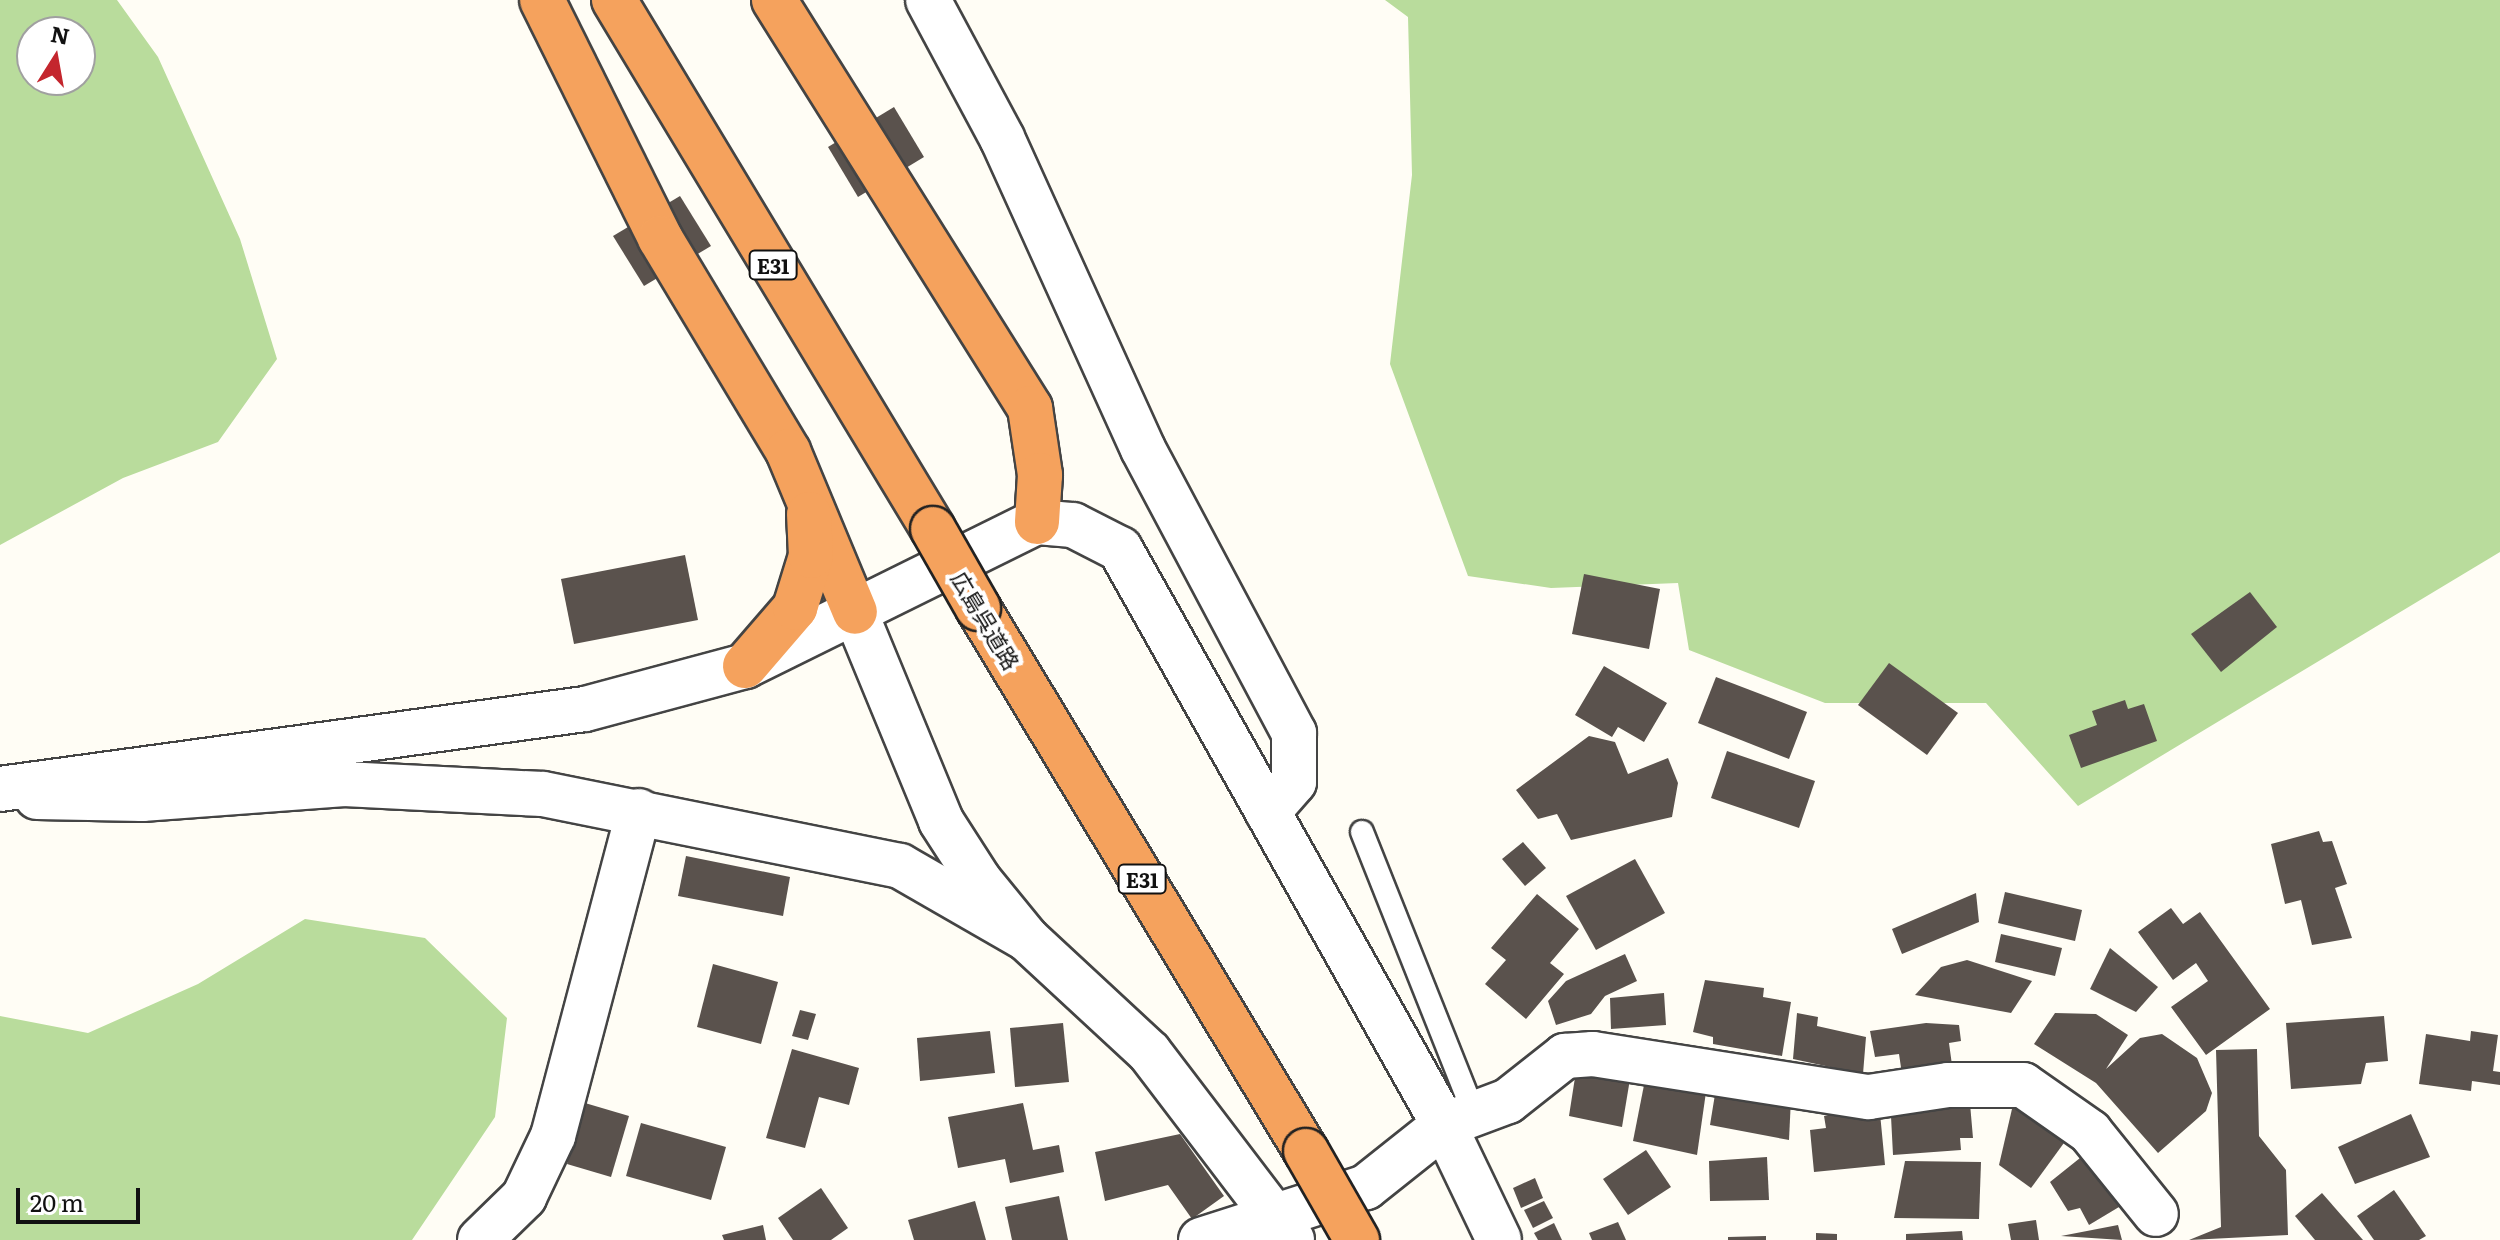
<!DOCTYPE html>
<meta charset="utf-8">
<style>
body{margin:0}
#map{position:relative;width:2500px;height:1240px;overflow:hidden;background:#fffdf5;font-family:Literata,"Noto Sans JP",serif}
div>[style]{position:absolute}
.forest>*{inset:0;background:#b9dc9c}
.building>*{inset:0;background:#5a524d}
.roads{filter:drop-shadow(2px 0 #444) drop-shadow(-2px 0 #444) drop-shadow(0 2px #444) drop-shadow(0 -2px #444)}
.service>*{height:22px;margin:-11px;padding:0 11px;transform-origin:11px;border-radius:11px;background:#fff}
.minor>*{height:44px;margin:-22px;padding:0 22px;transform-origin:22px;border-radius:22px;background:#fff}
.tertiary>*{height:44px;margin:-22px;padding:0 22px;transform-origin:22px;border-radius:22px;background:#fff}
.motorway>*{height:44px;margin:-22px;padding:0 22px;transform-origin:22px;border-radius:22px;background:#f5a25d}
.bridges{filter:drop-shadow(2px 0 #222) drop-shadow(-2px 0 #222) drop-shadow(0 2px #222) drop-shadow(0 -2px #222)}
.motorway-bridge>*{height:44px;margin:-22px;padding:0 22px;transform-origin:22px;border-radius:22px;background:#f5a25d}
span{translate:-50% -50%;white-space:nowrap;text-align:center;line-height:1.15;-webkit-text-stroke:8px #fff;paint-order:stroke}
.shield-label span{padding:2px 6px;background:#fff;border:2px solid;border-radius:6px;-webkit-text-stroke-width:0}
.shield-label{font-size:20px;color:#111;font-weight:700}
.street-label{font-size:22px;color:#111}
.north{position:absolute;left:16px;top:16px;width:80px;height:80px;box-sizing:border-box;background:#fff;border:2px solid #a0a0a0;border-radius:50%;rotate:11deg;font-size:22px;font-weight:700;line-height:32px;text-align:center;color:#111}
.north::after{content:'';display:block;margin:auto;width:28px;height:36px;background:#c4262e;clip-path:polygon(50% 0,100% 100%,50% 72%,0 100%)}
.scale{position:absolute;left:16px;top:1188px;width:124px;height:36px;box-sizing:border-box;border:4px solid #111;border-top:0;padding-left:10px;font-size:24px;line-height:28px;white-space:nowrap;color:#111;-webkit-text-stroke:6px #fff;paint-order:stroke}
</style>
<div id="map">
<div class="forest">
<div style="clip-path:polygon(evenodd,0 0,117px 0,158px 57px,240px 239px,277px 359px,218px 442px,123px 478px,0 545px,0 0,80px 32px,80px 80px,32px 80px,32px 32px,80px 32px)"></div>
<div style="clip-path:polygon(1385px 0,2500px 0,2500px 552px,2078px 806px,1986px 703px,1825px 703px,1689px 650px,1678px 583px,1551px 588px,1468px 576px,1390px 364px,1412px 175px,1408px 17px)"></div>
<div style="clip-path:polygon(305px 919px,425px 938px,507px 1018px,495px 1117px,412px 1240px,0 1240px,0 1016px,88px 1033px,198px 984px)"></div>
</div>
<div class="building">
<div style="clip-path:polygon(894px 107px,924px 157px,858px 197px,828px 147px)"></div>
<div style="clip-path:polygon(680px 196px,711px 246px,644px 286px,613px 236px)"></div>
<div style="clip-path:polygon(685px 555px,698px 620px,574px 644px,561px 579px)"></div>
<div style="clip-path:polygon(1584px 574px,1660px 589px,1649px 649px,1572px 634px)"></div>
<div style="clip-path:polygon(2250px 592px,2277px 627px,2221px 672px,2191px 634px)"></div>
<div style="clip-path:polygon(1889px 663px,1958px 713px,1927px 755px,1858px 705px)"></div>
<div style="clip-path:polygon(1604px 666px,1667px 703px,1644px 742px,1618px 727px,1612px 737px,1575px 715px)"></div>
<div style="clip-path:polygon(1716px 677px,1807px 712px,1789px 759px,1698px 723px)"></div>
<div style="clip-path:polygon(2125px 700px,2128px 709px,2144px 704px,2157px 741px,2081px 768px,2069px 735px,2097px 725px,2092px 711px)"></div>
<div style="clip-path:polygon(1589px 736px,1615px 742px,1628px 774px,1668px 758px,1678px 783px,1672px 817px,1571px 840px,1557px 814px,1538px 819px,1516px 790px)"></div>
<div style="clip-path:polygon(1727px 751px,1815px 781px,1799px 828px,1711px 798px)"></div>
<div style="clip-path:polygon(2319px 831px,2323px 842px,2332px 841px,2347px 884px,2335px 888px,2352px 938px,2312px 945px,2301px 900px,2285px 904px,2271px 844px)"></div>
<div style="clip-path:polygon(1523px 842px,1546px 868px,1525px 886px,1502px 859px)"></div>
<div style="clip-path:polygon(686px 856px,790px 877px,783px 916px,678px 896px)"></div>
<div style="clip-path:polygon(1635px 859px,1665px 913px,1596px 950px,1566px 896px)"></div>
<div style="clip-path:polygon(2005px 892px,2082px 910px,2075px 941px,1998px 923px)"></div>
<div style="clip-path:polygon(1976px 893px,1979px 922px,1902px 954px,1892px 929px)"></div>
<div style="clip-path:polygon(1537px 894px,1579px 929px,1550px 963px,1564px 974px,1526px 1019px,1485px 984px,1506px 960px,1491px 948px)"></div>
<div style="clip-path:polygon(2171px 908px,2183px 924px,2200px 912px,2270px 1009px,2206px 1055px,2171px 1007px,2208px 981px,2196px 963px,2173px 980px,2138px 932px)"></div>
<div style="clip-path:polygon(2001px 934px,2062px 948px,2055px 976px,1995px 962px)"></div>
<div style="clip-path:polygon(2110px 948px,2158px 987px,2136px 1012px,2090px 989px)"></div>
<div style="clip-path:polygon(1625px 954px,1637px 981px,1605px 996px,1591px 1014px,1556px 1025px,1548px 1001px,1566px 981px)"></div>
<div style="clip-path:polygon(1967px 960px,2032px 981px,2011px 1013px,1915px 995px,1941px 967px)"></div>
<div style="clip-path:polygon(713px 964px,778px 982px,761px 1044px,697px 1027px)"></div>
<div style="clip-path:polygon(1705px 980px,1764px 988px,1763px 997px,1791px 1002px,1782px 1056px,1713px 1044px,1713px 1037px,1693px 1032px)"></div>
<div style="clip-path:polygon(1664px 993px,1666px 1025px,1611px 1029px,1610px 998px)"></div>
<div style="clip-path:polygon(800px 1010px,816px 1014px,808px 1040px,792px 1036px)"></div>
<div style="clip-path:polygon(1797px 1013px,1818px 1017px,1817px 1026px,1866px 1037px,1863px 1074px,1793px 1059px)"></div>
<div style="clip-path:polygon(2055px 1013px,2096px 1014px,2128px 1035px,2106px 1069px,2140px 1038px,2162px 1034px,2197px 1058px,2212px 1093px,2206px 1111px,2158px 1153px,2096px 1083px,2034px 1044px)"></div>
<div style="clip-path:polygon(2384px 1016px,2388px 1061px,2366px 1063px,2361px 1084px,2291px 1089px,2286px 1023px)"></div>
<div style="clip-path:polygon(1063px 1023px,1069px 1082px,1015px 1087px,1010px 1028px)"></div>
<div style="clip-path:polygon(1926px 1023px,1959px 1025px,1961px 1041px,1949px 1043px,1952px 1065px,1976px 1061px,1977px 1069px,1903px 1081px,1899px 1054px,1875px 1057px,1870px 1031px)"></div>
<div style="clip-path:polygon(990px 1031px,995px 1073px,920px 1081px,917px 1038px)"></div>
<div style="clip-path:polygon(2471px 1031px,2498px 1035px,2493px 1071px,2500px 1072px,2500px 1085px,2472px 1081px,2471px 1091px,2419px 1084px,2426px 1034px,2470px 1041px)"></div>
<div style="clip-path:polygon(792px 1049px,859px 1068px,849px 1105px,819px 1097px,805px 1148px,766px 1138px)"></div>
<div style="clip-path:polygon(2257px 1049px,2259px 1136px,2286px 1170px,2288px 1235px,2189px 1240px,2221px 1227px,2216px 1050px)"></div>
<div style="clip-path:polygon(1576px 1071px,1630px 1079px,1622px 1127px,1569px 1116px)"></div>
<div style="clip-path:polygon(1645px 1080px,1706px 1092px,1697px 1155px,1633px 1141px)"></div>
<div style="clip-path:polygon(1717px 1082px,1791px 1098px,1789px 1140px,1710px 1125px)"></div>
<div style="clip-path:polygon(1969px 1092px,1973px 1138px,1960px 1138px,1961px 1150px,1893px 1155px,1890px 1097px)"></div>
<div style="clip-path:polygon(2015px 1096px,2069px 1136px,2031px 1188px,1999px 1165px)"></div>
<div style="clip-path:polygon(585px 1103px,629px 1116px,611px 1177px,567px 1164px)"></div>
<div style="clip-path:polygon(1023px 1103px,1033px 1150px,1059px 1145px,1064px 1172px,1010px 1183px,1005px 1159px,958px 1168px,948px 1117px)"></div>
<div style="clip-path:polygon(1879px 1103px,1885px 1165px,1814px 1172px,1810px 1130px,1826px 1128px,1824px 1116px)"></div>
<div style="clip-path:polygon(2411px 1114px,2430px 1157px,2355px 1184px,2338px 1147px)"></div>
<div style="clip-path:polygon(641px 1123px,726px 1147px,711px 1200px,626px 1176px)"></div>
<div style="clip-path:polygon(1180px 1134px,1224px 1196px,1192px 1219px,1168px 1185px,1105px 1201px,1095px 1152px)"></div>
<div style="clip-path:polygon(2095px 1146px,2129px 1201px,2089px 1225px,2080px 1208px,2068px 1211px,2050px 1182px)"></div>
<div style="clip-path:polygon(1646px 1150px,1671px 1187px,1628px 1215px,1603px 1179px)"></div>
<div style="clip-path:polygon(1767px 1157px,1769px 1200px,1710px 1201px,1709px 1161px)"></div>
<div style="clip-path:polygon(1905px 1161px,1981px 1162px,1979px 1219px,1894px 1218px)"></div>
<div style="clip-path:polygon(1535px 1178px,1543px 1198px,1521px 1208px,1513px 1188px)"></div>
<div style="clip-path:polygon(821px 1188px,848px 1228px,831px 1240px,793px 1240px,778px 1218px)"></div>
<div style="clip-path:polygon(2394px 1190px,2426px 1236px,2419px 1240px,2374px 1240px,2357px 1216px)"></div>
<div style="clip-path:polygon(2322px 1193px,2363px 1240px,2315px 1240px,2295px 1216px)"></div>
<div style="clip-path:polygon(1059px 1196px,1068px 1240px,1012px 1240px,1005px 1207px)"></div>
<div style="clip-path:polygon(975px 1201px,986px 1240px,914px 1240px,908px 1220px)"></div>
<div style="clip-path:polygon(1544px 1201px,1553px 1218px,1533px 1228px,1524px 1210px)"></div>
<div style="clip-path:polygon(2036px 1220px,2039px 1240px,2011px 1240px,2008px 1224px)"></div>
<div style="clip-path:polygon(1618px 1222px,1626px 1240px,1592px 1240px,1589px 1233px)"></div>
<div style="clip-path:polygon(1554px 1223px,1562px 1240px,1538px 1240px,1534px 1233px)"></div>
<div style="clip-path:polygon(763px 1225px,766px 1240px,724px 1240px,722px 1235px)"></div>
<div style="clip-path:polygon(2118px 1225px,2122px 1240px,2061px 1236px)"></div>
<div style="clip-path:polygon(1962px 1231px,1963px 1240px,1906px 1240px,1906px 1234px)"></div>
<div style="clip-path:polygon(1816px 1233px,1837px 1234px,1837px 1240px,1816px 1240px)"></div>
<div style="clip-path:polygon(1766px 1236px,1766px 1240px,1728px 1240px,1728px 1237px)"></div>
</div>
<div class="roads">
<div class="service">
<div style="left:1362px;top:832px;width:298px;rotate:68.3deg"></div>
</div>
<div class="minor">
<div style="left:928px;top:0;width:157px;rotate:61.8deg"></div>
<div style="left:1002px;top:138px;width:341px;rotate:65.6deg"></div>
<div style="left:1143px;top:449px;width:322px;rotate:62deg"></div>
<div style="left:1294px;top:733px;width:49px;rotate:90deg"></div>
<div style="left:1294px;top:782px;width:40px;rotate:131deg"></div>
<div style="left:1037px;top:522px;width:36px;rotate:5deg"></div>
<div style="left:1073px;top:525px;width:53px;rotate:27.1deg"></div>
<div style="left:1120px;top:549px;width:661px;rotate:60.64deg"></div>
<div style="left:1444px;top:1125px;width:127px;rotate:64.4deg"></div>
<div style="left:855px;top:612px;width:226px;rotate:67.6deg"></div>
<div style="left:941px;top:821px;width:70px;rotate:57.2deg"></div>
<div style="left:979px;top:880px;width:76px;rotate:50.9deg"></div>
<div style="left:1027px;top:939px;width:166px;rotate:42.8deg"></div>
<div style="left:1149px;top:1052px;width:236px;rotate:52.7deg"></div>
<div style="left:37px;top:797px;width:105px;rotate:1.1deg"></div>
<div style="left:142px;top:799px;width:203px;rotate:-4.2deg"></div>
<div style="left:344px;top:784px;width:199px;rotate:2.9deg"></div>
<div style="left:543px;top:794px;width:364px;rotate:11.4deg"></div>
<div style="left:900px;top:866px;width:146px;rotate:29.9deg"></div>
<div style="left:480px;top:1240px;width:62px;rotate:-44.3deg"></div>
<div style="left:524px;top:1197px;width:68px;rotate:-64.6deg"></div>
<div style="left:553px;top:1136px;width:336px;rotate:-75.2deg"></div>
<div style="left:1201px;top:1240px;width:173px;rotate:-17.8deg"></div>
<div style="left:1366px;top:1187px;width:100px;rotate:-38.5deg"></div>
<div style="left:1444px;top:1125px;width:68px;rotate:-20.6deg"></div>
<div style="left:1508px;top:1101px;width:73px;rotate:-38.3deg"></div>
<div style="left:1565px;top:1056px;width:28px;rotate:-4deg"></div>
<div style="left:1593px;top:1054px;width:279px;rotate:8.9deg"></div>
<div style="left:1869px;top:1097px;width:80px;rotate:-8.6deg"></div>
<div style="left:1948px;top:1085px;width:75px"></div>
<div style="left:2023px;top:1085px;width:82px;rotate:35deg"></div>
<div style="left:2090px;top:1132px;width:105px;rotate:51.2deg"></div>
</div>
<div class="tertiary">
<div style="left:0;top:789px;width:590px;rotate:-7.79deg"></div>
<div style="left:585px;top:709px;width:166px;rotate:-15deg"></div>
<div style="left:745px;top:666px;width:326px;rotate:-26.3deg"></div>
</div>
<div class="motorway">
<div style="left:542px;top:0;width:266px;rotate:63.6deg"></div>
<div style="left:660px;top:238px;width:249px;rotate:59deg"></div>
<div style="left:788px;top:451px;width:174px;rotate:67.4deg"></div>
<div style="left:614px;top:0;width:618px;rotate:58.91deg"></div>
<div style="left:774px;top:0;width:482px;rotate:57.9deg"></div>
<div style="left:1030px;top:408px;width:68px;rotate:81.5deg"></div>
<div style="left:1040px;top:475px;width:47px;rotate:93.7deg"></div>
<div style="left:978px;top:608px;width:634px;rotate:58.87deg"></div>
<div style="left:745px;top:666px;width:77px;rotate:-49.2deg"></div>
<div style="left:795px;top:608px;width:54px;rotate:-72.9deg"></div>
<div style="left:811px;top:556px;width:42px;rotate:-92.7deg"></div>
</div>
</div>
<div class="bridges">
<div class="motorway-bridge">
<div style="left:933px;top:529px;width:91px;rotate:60.3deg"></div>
<div style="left:1306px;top:1151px;width:103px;rotate:60.2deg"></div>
</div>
</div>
<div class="shield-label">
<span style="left:773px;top:265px">E31</span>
<span style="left:1142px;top:879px">E31</span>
</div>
<div class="street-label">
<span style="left:986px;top:620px;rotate:59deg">広島呉道路</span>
</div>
<div class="north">N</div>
<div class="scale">20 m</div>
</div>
